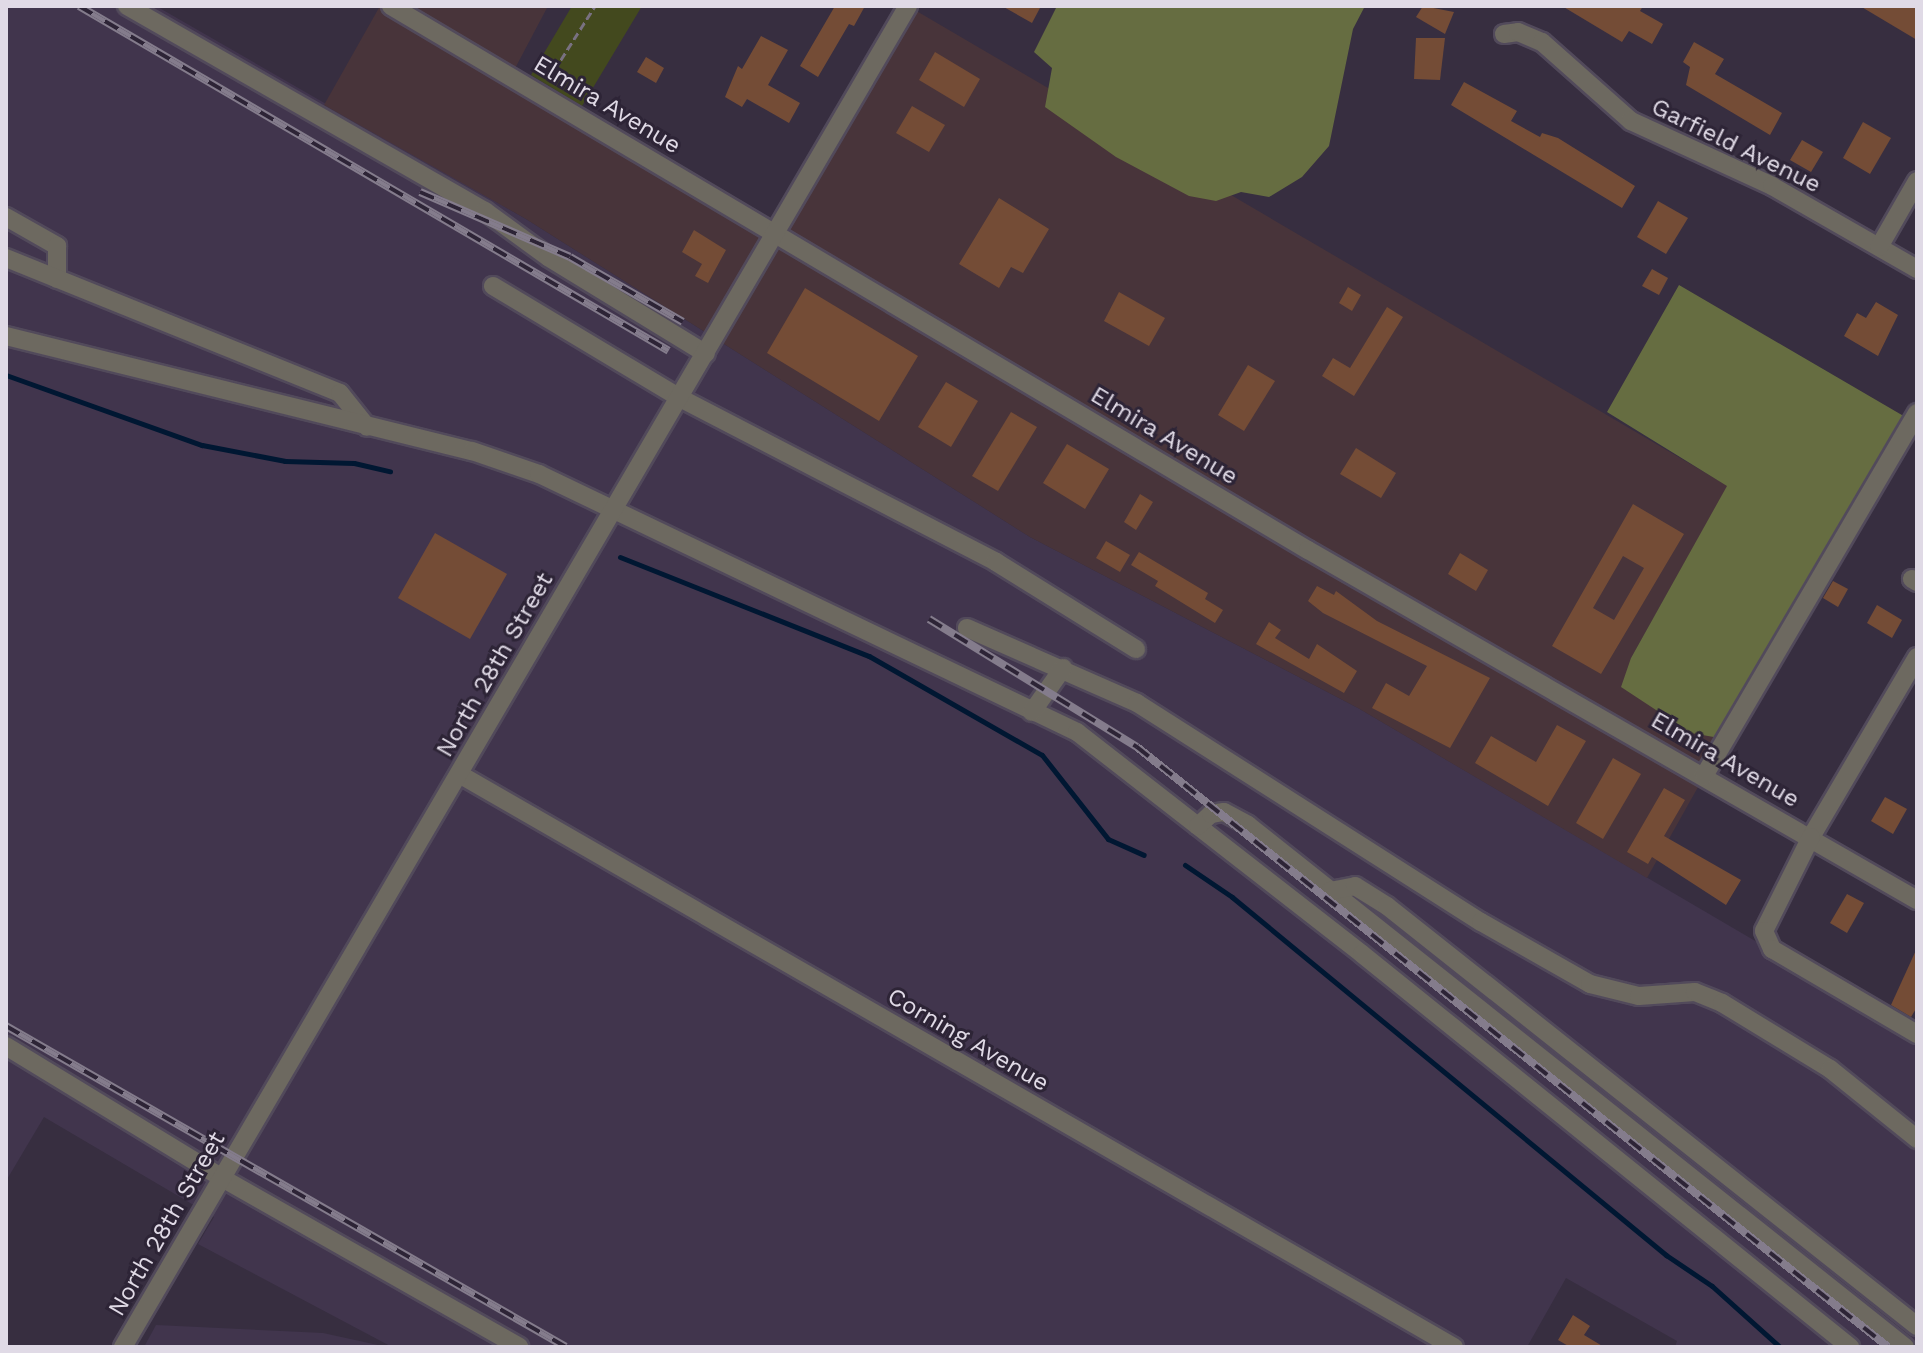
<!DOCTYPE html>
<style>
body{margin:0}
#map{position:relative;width:1923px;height:1353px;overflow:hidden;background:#372e40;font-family:"Work Sans",sans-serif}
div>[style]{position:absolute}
.built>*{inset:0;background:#41354d}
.industrial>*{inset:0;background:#48343a}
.green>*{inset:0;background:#43491e}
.forest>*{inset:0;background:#666d41}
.stream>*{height:5px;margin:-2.5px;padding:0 2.5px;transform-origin:2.5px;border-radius:2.5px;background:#001732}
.building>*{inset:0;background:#744c36}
.path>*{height:3px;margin-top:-1.5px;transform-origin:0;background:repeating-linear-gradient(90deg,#797181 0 8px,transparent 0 12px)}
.roads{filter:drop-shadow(2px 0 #524a5b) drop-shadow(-2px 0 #524a5b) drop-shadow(0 2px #524a5b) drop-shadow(0 -2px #524a5b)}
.minor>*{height:18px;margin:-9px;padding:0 9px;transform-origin:9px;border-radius:9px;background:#6d6960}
.rail>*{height:8px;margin-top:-4px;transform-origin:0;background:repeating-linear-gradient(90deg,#2d2436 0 15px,#847c8c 0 30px);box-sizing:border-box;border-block:2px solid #847c8c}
span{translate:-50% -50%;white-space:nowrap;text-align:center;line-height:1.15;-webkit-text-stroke:6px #2d2436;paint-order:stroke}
.street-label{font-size:24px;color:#e0dae6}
.frame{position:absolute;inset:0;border:8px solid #e0dae6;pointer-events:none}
</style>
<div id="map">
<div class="built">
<div style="clip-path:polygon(6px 6px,156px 6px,526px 219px,1030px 537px,1358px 708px,1917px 1036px,1917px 1347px,1675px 1347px,1677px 1341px,1566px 1278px,1527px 1347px,392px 1347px,198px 1244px,214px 1217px,44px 1117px,6px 1181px)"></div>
<div style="clip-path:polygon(156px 1325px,323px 1333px,387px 1347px,144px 1347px)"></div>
</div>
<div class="industrial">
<div style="clip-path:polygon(380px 6px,548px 6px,511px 76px,777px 233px,908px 6px,1728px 486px,1631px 658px,1725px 739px,1647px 878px,1358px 708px,1030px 537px,526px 219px,324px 105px)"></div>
</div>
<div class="green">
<div style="clip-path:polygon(572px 6px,642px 6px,582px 106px,531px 75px)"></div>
</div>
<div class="forest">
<div style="clip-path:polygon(1057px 6px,1365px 6px,1353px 29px,1329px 146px,1302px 177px,1269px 197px,1241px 192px,1216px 201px,1189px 196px,1116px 157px,1045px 107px,1052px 68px,1034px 52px)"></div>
<div style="clip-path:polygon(1679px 285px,1907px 418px,1725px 739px,1691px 733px,1621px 687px,1631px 658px,1727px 486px,1607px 412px)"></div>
</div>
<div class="stream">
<div style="left:6px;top:375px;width:208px;rotate:19.7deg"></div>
<div style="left:202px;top:445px;width:85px;rotate:10.9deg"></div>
<div style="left:285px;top:461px;width:69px;rotate:1.7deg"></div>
<div style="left:354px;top:463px;width:37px;rotate:13deg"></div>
<div style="left:620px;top:557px;width:268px;rotate:21.7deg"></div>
<div style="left:869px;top:656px;width:199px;rotate:29.8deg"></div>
<div style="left:1042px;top:755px;width:107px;rotate:51.8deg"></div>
<div style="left:1108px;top:839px;width:39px;rotate:24deg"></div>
<div style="left:1185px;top:865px;width:57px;rotate:34.2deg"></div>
<div style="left:1232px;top:897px;width:563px;rotate:39.52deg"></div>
<div style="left:1666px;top:1255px;width:55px;rotate:34deg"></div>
<div style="left:1712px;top:1286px;width:91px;rotate:41.9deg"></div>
</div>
<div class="building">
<div style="clip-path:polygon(835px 6px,865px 6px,854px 26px,849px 24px,818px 77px,800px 66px)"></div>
<div style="clip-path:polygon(1002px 6px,1041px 6px,1032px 23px)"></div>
<div style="clip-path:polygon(1423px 6px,1454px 12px,1445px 34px,1416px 17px)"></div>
<div style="clip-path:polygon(1562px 6px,1643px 6px,1640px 11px,1663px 24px,1652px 44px,1629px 31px,1622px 42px)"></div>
<div style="clip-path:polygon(1860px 6px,1917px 6px,1917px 40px)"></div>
<div style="clip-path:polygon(761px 36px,788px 50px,768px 85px,800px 103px,789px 123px,747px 99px,742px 107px,725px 97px,738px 66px,742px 69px)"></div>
<div style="clip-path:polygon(1416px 38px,1445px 38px,1440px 80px,1414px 79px)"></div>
<div style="clip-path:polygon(1694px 42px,1724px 59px,1715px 74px,1782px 113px,1770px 135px,1686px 85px,1690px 67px,1683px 62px)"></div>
<div style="clip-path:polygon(935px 52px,980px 79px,964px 107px,919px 80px)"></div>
<div style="clip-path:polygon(646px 57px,664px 68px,656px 83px,637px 72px)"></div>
<div style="clip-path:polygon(1464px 82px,1517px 111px,1511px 121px,1540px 137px,1542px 133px,1558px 138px,1635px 186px,1622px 208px,1451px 105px)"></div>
<div style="clip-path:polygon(912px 106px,945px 125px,929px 152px,896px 133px)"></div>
<div style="clip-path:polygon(1863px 122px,1891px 138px,1870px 174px,1843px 158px)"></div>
<div style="clip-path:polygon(1802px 140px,1823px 152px,1811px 172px,1790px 160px)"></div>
<div style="clip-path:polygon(999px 198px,1049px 229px,1023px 273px,1011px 267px,999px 288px,959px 264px)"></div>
<div style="clip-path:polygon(1658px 201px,1688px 218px,1666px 254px,1637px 237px)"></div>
<div style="clip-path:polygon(694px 230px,726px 250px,708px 283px,695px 276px,702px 264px,682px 252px)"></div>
<div style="clip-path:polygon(1652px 269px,1668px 278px,1659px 295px,1642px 286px)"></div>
<div style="clip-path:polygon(1348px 287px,1361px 295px,1352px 311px,1339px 303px)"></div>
<div style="clip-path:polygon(805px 288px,918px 356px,879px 421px,767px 353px)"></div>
<div style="clip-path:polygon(1119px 292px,1165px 318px,1149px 346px,1104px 321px)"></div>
<div style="clip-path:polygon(1876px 302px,1898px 315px,1878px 356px,1844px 336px,1857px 313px,1866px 318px)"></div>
<div style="clip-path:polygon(1387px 307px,1403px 317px,1354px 396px,1322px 376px,1333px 358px,1350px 368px)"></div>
<div style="clip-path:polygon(1248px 365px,1275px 381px,1244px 431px,1218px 415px)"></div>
<div style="clip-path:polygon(946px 382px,978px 401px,951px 447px,918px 427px)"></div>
<div style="clip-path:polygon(1011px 412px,1037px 427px,998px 491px,972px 476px)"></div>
<div style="clip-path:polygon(1067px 444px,1109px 469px,1085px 509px,1043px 483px)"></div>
<div style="clip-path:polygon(1356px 448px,1396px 473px,1381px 498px,1340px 474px)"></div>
<div style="clip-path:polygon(1140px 494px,1153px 502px,1136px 530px,1124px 522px)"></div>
<div style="clip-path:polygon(evenodd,1633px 504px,1684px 534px,1601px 674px,1552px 646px,1633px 504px,1623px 556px,1644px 568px,1614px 620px,1593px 608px,1623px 556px)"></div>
<div style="clip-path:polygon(435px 533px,507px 574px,470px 639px,398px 598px)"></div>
<div style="clip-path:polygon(1106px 541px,1130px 555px,1120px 572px,1096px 558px)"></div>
<div style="clip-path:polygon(1139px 552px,1208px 593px,1205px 599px,1223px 610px,1215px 623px,1155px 586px,1158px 581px,1131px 565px)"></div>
<div style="clip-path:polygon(1460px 553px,1488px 570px,1476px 591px,1448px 574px)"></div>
<div style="clip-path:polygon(1833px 581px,1848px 589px,1838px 607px,1823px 598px)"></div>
<div style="clip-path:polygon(1317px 586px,1334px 595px,1336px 591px,1377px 621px,1490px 678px,1450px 748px,1372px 708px,1386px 683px,1409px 696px,1427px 666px,1323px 613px,1308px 601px)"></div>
<div style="clip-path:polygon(1877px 605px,1902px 620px,1892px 638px,1867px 623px)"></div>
<div style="clip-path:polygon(1269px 622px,1281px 630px,1275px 638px,1309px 659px,1317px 644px,1357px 671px,1344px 693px,1256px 644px)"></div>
<div style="clip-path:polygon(1557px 725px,1586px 741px,1548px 806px,1475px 763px,1491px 736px,1536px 762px)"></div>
<div style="clip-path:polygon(1613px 758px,1641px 774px,1603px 839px,1576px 823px)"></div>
<div style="clip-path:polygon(1664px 788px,1685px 800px,1664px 836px,1741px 880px,1726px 905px,1652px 857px,1648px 864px,1627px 852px)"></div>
<div style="clip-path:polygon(1885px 797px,1907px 809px,1893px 834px,1871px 821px)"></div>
<div style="clip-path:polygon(1847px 894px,1864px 903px,1847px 933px,1830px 923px)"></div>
<div style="clip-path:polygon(1917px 948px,1917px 1007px,1911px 1017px,1891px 1005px)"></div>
<div style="clip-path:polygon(1573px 1315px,1590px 1326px,1584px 1335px,1604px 1347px,1570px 1347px,1558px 1340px)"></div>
</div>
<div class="path">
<div style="left:548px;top:80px;width:88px;rotate:-57.6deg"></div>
</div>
<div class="roads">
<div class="minor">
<div style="left:127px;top:6px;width:413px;rotate:29.8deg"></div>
<div style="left:485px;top:211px;width:78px;rotate:36.1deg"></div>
<div style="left:548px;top:257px;width:185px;rotate:31.5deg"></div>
<div style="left:391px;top:6px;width:1066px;rotate:30.68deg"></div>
<div style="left:1308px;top:550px;width:702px;rotate:29.89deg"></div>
<div style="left:1504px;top:34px;width:14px;rotate:-8deg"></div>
<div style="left:1518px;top:32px;width:26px;rotate:23deg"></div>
<div style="left:1542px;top:42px;width:119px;rotate:41.6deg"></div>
<div style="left:1631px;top:121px;width:155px;rotate:24.7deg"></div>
<div style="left:1772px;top:186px;width:167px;rotate:29.8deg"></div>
<div style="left:6px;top:217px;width:59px;rotate:29.6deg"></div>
<div style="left:57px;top:246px;width:33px;rotate:90deg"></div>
<div style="left:1879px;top:247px;width:76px;rotate:-60.1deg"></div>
<div style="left:6px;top:258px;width:360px;rotate:22deg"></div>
<div style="left:340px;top:393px;width:43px;rotate:51.5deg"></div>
<div style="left:493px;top:286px;width:218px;rotate:30.9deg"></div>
<div style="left:680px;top:398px;width:356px;rotate:27.4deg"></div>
<div style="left:996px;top:562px;width:165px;rotate:31.9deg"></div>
<div style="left:6px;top:336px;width:480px;rotate:13.9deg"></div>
<div style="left:472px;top:451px;width:71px;rotate:18.9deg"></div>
<div style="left:539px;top:474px;width:597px;rotate:25.62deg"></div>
<div style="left:1077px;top:732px;width:361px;rotate:37.9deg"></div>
<div style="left:1362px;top:954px;width:627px;rotate:38.85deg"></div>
<div style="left:1912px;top:579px;width:6px;rotate:31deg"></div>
<div style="left:967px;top:628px;width:186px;rotate:23.8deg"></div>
<div style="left:1137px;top:703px;width:408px;rotate:32.5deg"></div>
<div style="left:1481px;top:922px;width:125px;rotate:29.6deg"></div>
<div style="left:1590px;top:984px;width:50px;rotate:13.8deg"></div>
<div style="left:1639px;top:996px;width:56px;rotate:-4.1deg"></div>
<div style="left:1695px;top:992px;width:29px;rotate:22deg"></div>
<div style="left:1722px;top:1003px;width:127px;rotate:31.4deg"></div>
<div style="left:1830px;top:1069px;width:112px;rotate:38.8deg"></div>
<div style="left:1917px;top:657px;width:209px;rotate:120.5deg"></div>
<div style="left:1811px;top:837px;width:105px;rotate:116.6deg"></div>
<div style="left:1764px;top:931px;width:20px;rotate:66deg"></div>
<div style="left:1772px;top:949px;width:168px;rotate:30.4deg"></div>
<div style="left:1032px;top:712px;width:54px;rotate:-54.8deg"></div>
<div style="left:459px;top:774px;width:1148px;rotate:29.94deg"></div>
<div style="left:1704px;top:776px;width:421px;rotate:-59.6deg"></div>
<div style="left:1198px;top:826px;width:18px;rotate:-43deg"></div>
<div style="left:1211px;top:814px;width:13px;rotate:-9deg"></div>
<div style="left:1224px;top:812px;width:27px;rotate:28deg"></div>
<div style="left:1248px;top:825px;width:839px;rotate:38.47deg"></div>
<div style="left:1330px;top:891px;width:25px;rotate:-11deg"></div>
<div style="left:1355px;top:886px;width:38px;rotate:32deg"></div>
<div style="left:1387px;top:906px;width:676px;rotate:38.4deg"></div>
<div style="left:6px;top:1046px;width:253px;rotate:31.4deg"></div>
<div style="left:222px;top:1178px;width:342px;rotate:29.6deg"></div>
<div style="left:123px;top:1347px;width:1554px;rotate:-59.66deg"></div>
</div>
</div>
<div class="rail">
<div style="left:79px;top:6px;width:683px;rotate:30.32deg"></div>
<div style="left:420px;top:192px;width:163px;rotate:23.4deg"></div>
<div style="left:570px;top:257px;width:130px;rotate:29.9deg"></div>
<div style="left:929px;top:619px;width:244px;rotate:31.6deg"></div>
<div style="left:1137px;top:747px;width:961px;rotate:38.62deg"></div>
<div style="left:6px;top:1026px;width:645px;rotate:29.82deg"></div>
</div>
<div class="street-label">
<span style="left:607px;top:105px;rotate:31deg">Elmira Avenue</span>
<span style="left:1736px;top:146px;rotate:26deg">Garfield Avenue</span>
<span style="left:1164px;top:436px;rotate:31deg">Elmira Avenue</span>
<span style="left:495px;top:665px;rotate:-60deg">North 28th Street</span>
<span style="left:1725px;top:760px;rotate:30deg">Elmira Avenue</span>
<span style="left:968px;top:1040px;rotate:30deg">Corning Avenue</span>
<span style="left:167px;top:1224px;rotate:-60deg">North 28th Street</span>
</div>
<div class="frame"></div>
</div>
